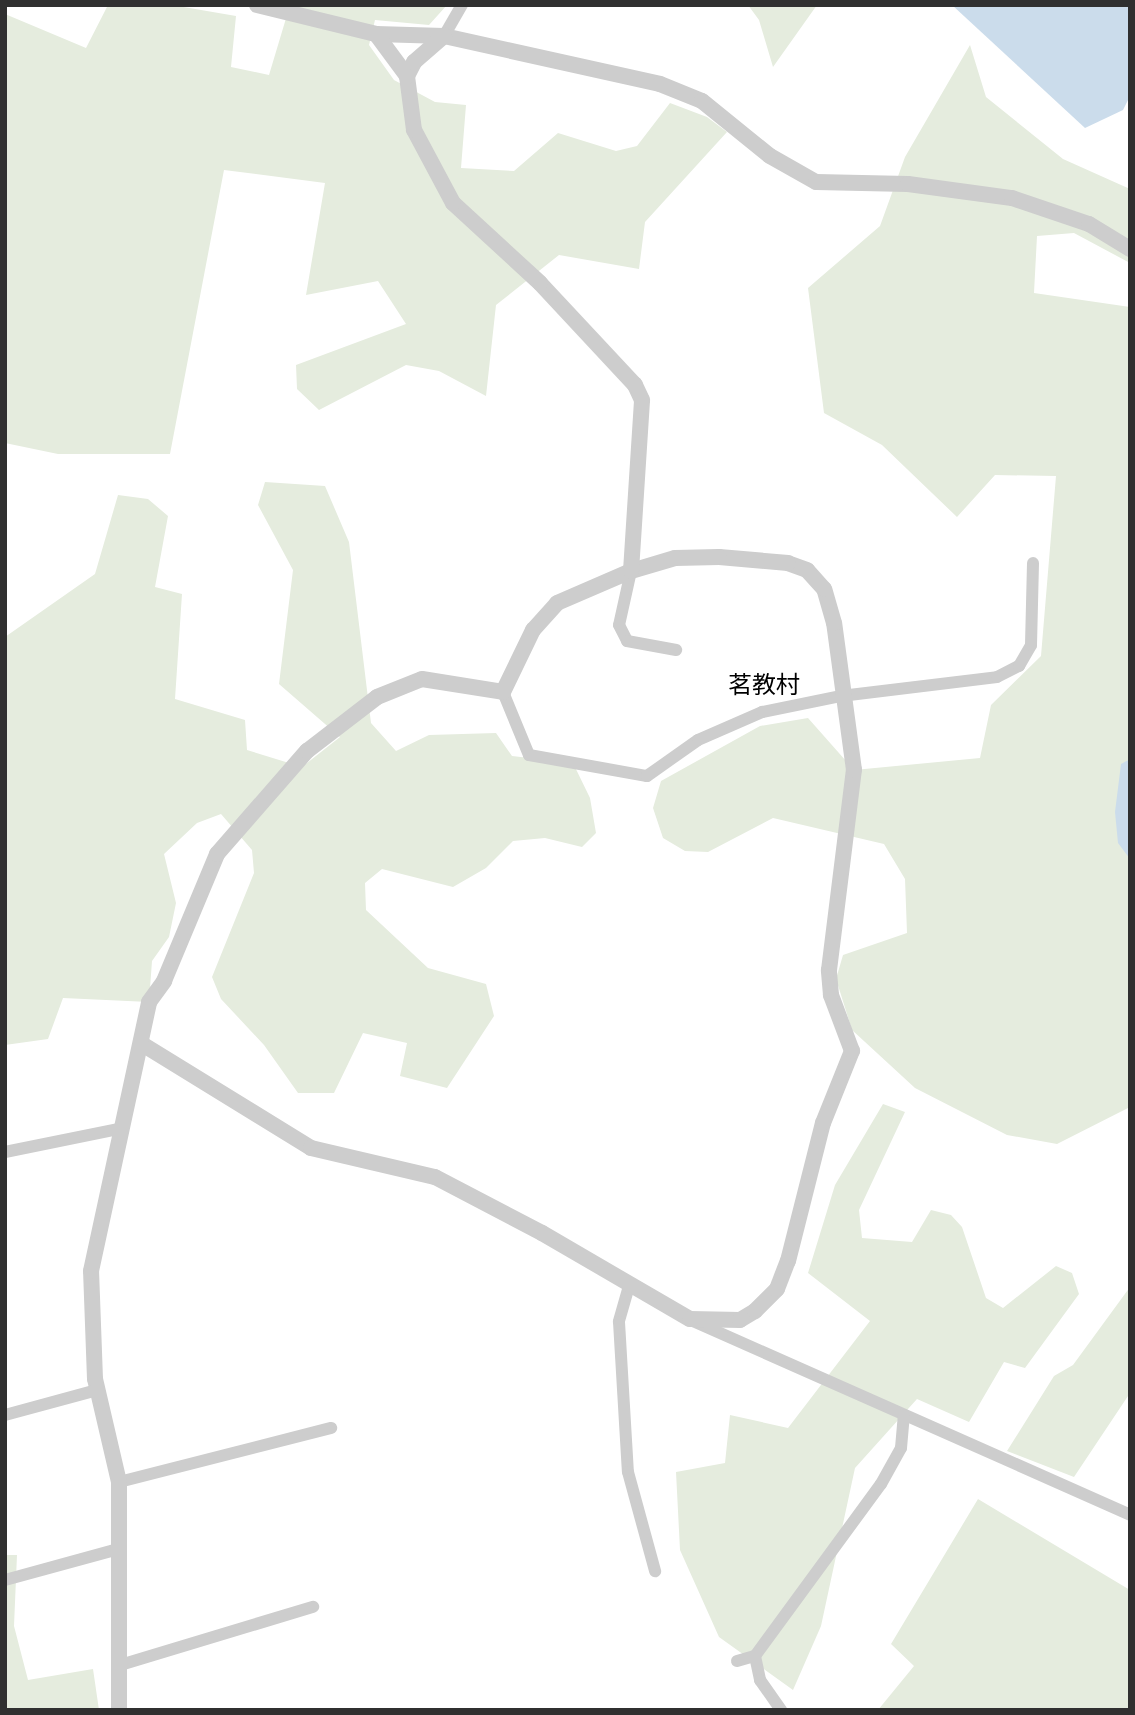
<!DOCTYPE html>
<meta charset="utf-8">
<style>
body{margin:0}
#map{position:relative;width:1135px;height:1715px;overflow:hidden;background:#fff;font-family:Helvetica,"Noto Sans SC",sans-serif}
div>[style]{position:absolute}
.green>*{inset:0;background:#e5ecde}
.water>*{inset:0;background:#cbdceb}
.minor>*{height:12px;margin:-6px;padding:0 6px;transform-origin:6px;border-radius:6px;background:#cdcdcd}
.tertiary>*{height:16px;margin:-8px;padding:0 8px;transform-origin:8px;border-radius:8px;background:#cdcdcd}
span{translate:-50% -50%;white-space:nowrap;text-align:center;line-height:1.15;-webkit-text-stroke:7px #fff;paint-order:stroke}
.quarter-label{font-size:24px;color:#000}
.frame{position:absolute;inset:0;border:7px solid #303030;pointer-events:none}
</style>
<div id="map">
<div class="green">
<div style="clip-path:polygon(108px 5px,172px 5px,236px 16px,231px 67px,269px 75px,290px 5px,447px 5px,429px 25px,375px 20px,369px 45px,394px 80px,435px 102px,466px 105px,461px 168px,514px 171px,558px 133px,616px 151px,637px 146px,670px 103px,707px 117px,727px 132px,645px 222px,639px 269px,559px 255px,496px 305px,486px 396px,439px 371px,406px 365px,319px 410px,297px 389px,296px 365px,406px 324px,378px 281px,306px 295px,325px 183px,224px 170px,170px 454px,58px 454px,5px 443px,5px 14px,86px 48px)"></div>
<div style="clip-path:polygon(748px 5px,817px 5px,773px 67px,759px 20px)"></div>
<div style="clip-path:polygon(970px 45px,986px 97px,1063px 159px,1130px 189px,1130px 263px,1074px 233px,1037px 236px,1034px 293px,1130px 307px,1130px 759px,1121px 765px,1130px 859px,1130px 1107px,1057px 1144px,1007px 1135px,915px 1088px,852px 1030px,836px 979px,843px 955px,907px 933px,905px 879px,884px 844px,773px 818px,708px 852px,685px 851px,663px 838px,653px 808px,661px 781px,760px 726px,808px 718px,854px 770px,980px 758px,991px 705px,1041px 656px,1056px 476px,995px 475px,957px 517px,882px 445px,824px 413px,808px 288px,880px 226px,905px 157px)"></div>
<div style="clip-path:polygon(265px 482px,325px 486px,349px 542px,371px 723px,396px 751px,429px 735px,496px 733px,512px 756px,573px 763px,590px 798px,596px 833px,582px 847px,545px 838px,513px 841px,486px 868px,453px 887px,382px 869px,365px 883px,366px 910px,428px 968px,486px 984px,494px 1016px,447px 1088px,400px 1076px,407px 1043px,363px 1033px,334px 1093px,298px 1093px,264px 1045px,221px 999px,212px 977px,254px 873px,252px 850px,221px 814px,197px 823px,164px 854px,176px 903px,169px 937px,152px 961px,149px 1002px,63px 998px,48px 1039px,5px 1045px,5px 637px,95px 574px,118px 495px,148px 499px,168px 516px,155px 587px,182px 594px,175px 699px,245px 720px,247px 750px,302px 767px,340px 737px,279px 684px,293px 570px,258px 505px)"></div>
<div style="clip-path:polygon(883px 1104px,905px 1112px,859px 1210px,862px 1238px,912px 1242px,931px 1210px,951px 1215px,962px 1227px,986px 1298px,1003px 1308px,1056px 1266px,1072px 1273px,1079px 1294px,1025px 1368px,1004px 1362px,969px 1422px,917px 1399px,855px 1468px,821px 1626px,793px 1690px,719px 1637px,680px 1550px,676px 1472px,725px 1463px,730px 1415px,788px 1428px,870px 1321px,808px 1273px,835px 1185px)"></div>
<div style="clip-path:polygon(1130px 1287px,1130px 1393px,1074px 1477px,1007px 1451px,1054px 1376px,1073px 1365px)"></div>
<div style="clip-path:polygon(978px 1499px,1130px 1590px,1130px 1710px,878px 1710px,914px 1666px,891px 1644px)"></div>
<div style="clip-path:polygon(5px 1555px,17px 1555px,14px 1626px,28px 1680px,93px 1669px,99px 1710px,5px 1710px)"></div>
</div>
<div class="water">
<div style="clip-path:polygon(952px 5px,1130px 5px,1130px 96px,1123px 110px,1085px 128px)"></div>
<div style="clip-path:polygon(1130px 759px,1130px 859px,1118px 843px,1115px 812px,1121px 764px)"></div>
</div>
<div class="minor">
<div style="left:444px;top:36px;width:36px;rotate:-60deg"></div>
<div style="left:631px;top:571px;width:55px;rotate:102.5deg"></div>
<div style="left:619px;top:625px;width:18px;rotate:63deg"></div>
<div style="left:627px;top:641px;width:50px;rotate:10.4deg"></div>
<div style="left:503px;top:692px;width:68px;rotate:67.6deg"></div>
<div style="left:529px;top:755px;width:120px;rotate:10.1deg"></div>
<div style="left:647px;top:776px;width:62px;rotate:-35.2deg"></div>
<div style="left:698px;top:740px;width:70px;rotate:-23.6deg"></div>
<div style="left:762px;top:712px;width:81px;rotate:-11.4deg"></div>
<div style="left:841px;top:696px;width:157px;rotate:-6.9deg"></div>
<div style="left:997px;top:677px;width:25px;rotate:-27deg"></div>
<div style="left:1019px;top:666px;width:24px;rotate:-60deg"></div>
<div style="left:1031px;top:645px;width:82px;rotate:-88.6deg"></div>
<div style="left:5px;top:1152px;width:115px;rotate:-11.5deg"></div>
<div style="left:629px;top:1286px;width:37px;rotate:106deg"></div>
<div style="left:619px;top:1322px;width:150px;rotate:86.6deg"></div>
<div style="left:628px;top:1472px;width:103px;rotate:74.7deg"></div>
<div style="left:693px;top:1321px;width:478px;rotate:23.9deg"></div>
<div style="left:5px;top:1415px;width:95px;rotate:-15.2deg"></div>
<div style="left:119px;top:1482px;width:219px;rotate:-14.3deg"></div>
<div style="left:5px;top:1580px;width:117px;rotate:-15.3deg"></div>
<div style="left:755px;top:1656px;width:25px;rotate:78deg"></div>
<div style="left:760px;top:1680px;width:37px;rotate:55deg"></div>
<div style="left:737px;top:1661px;width:19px;rotate:-16deg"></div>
<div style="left:755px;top:1656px;width:213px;rotate:-53.8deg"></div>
<div style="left:881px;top:1484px;width:41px;rotate:-60.9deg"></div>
<div style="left:901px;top:1448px;width:33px;rotate:-85deg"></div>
<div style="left:117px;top:1666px;width:205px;rotate:-16.8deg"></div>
</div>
<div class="tertiary">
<div style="left:257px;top:5px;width:122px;rotate:13.7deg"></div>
<div style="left:376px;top:34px;width:68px;rotate:1.7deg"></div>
<div style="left:444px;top:36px;width:221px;rotate:12.5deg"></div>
<div style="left:660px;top:84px;width:45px;rotate:22deg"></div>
<div style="left:702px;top:101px;width:87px;rotate:39deg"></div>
<div style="left:770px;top:156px;width:53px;rotate:29.5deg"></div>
<div style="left:816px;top:182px;width:92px;rotate:1.2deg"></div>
<div style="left:908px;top:184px;width:105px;rotate:7.7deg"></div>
<div style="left:1012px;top:198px;width:81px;rotate:18.7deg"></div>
<div style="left:1089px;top:224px;width:48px;rotate:31.4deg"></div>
<div style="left:376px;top:34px;width:52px;rotate:53.6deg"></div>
<div style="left:142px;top:1044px;width:198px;rotate:31.6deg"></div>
<div style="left:311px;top:1148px;width:127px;rotate:13.2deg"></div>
<div style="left:435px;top:1177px;width:121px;rotate:27.6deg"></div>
<div style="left:542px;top:1233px;width:171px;rotate:30.2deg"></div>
<div style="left:690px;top:1319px;width:50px;rotate:1.1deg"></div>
<div style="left:740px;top:1320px;width:17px;rotate:-31deg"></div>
<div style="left:755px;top:1311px;width:31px;rotate:-45deg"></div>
<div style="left:777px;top:1289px;width:30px;rotate:-69deg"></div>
<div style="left:788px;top:1261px;width:142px;rotate:-75.8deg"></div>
<div style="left:823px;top:1123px;width:78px;rotate:-68.1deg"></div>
<div style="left:852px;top:1051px;width:60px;rotate:-110.6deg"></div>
<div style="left:831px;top:995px;width:25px;rotate:-95deg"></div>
<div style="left:829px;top:970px;width:202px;rotate:-82.9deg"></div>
<div style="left:854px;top:770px;width:148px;rotate:-97.7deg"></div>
<div style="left:834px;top:623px;width:35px;rotate:-106deg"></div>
<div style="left:824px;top:589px;width:25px;rotate:-132deg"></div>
<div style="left:807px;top:570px;width:20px;rotate:-160deg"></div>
<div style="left:788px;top:563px;width:69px;rotate:-175deg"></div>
<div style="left:719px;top:557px;width:44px;rotate:178.7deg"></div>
<div style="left:675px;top:558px;width:46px;rotate:163.5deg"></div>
<div style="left:119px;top:1710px;width:228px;rotate:-90deg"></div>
<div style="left:119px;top:1482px;width:106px;rotate:-103.1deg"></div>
<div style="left:95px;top:1379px;width:108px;rotate:-92.1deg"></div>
<div style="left:91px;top:1271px;width:275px;rotate:-77.8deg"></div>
<div style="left:149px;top:1002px;width:26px;rotate:-54deg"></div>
<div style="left:164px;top:981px;width:138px;rotate:-67.3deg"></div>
<div style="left:217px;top:854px;width:137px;rotate:-48.9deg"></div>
<div style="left:307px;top:751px;width:88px;rotate:-37.6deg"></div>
<div style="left:377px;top:697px;width:48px;rotate:-21.8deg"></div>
<div style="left:422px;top:679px;width:82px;rotate:9.1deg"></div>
<div style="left:503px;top:692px;width:69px;rotate:-64.2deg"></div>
<div style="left:533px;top:630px;width:36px;rotate:-48deg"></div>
<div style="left:557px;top:603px;width:81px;rotate:-23.4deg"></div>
<div style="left:631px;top:571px;width:171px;rotate:-86.3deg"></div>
<div style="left:642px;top:400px;width:17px;rotate:-115deg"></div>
<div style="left:635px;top:385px;width:139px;rotate:-133deg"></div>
<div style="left:540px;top:283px;width:118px;rotate:-137.4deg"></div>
<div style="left:453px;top:203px;width:83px;rotate:-118.1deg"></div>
<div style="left:414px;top:130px;width:54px;rotate:-97.4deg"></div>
<div style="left:407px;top:76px;width:16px;rotate:-63deg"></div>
<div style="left:414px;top:62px;width:40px;rotate:-41deg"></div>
</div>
<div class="quarter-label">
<span style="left:764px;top:685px">茗教村</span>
</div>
<div class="frame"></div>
</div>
